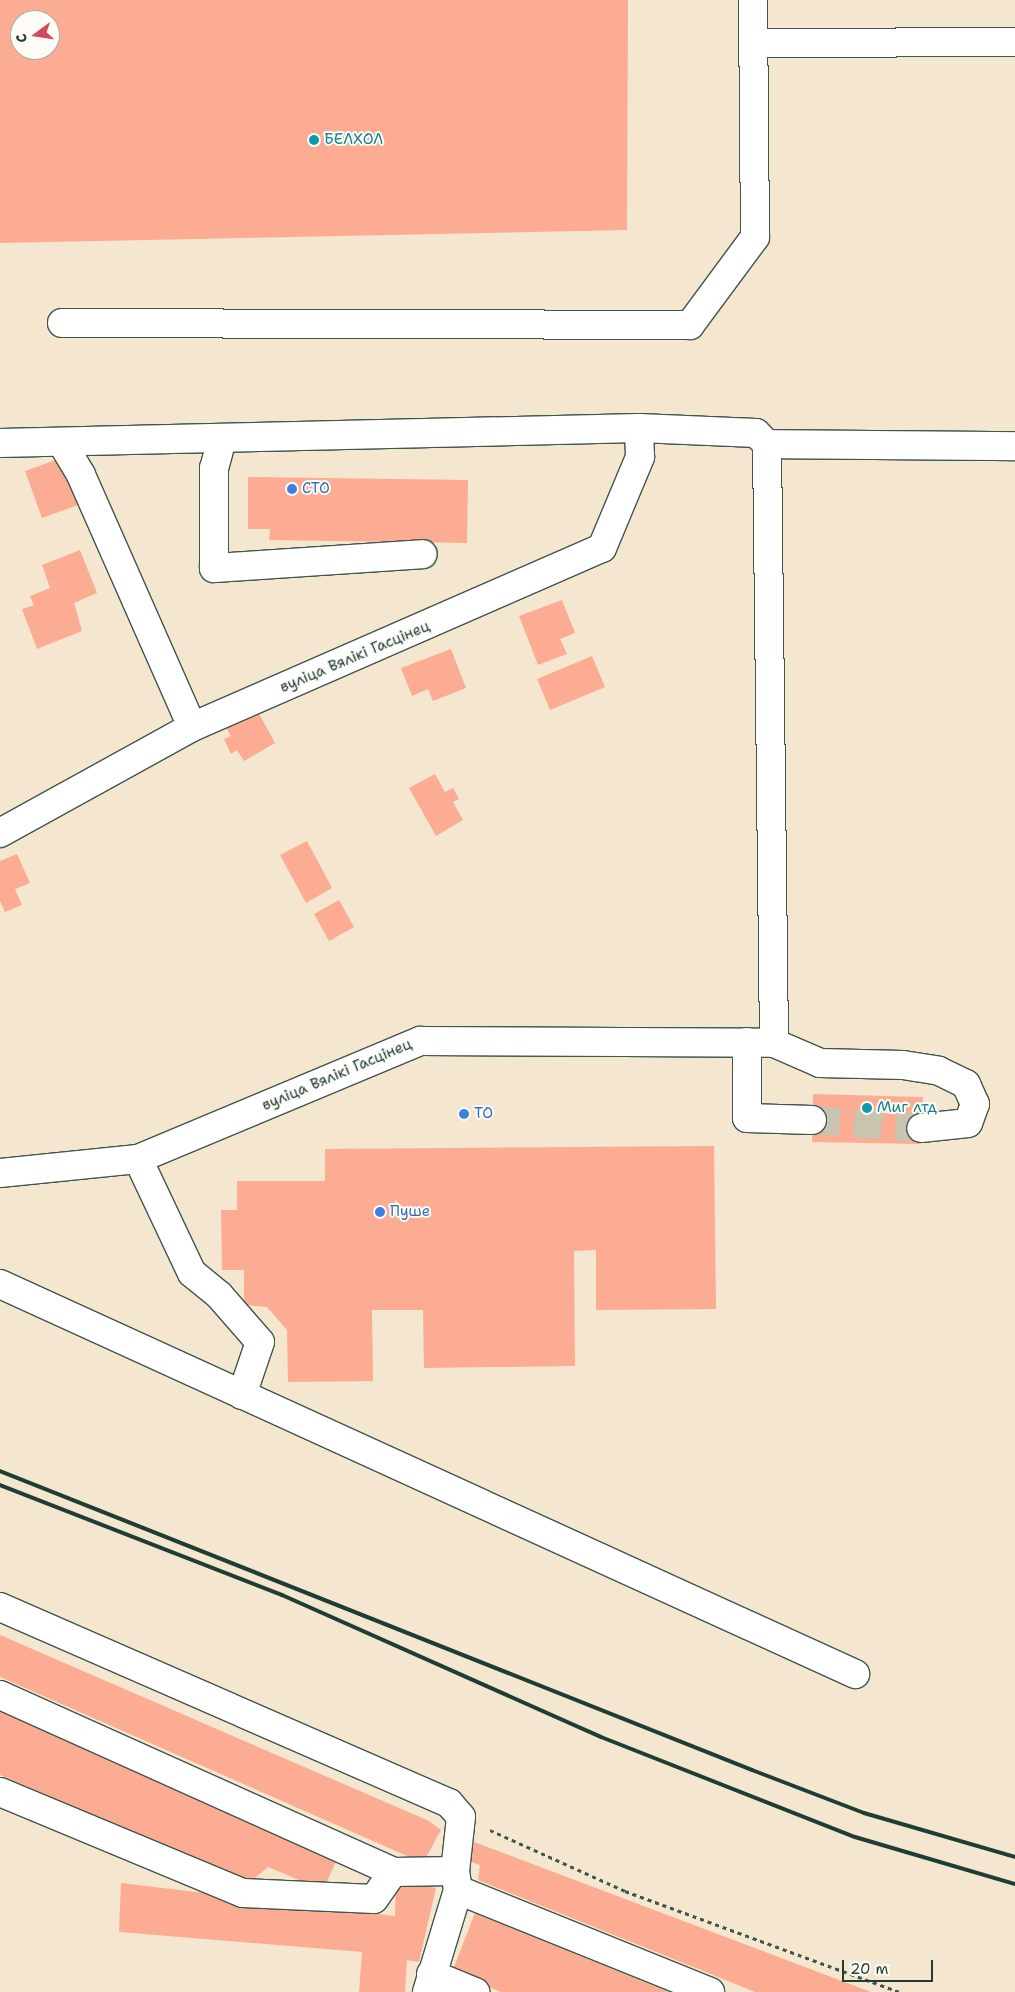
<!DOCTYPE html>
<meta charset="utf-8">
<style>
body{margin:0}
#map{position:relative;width:1015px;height:1992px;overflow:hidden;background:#f4e6cf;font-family:"Shantell Sans",sans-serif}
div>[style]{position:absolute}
.building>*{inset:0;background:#fcac93}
.minor-tunnel>*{height:28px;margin-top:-14px;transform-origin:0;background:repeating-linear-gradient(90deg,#c9c4b0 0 28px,transparent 0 42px)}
.path>*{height:3px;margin-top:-1.5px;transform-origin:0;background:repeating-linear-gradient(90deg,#3f564b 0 4px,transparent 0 8px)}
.roads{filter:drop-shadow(1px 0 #3f564b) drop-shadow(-1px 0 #3f564b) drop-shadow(0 1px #3f564b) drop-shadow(0 -1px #3f564b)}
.minor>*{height:28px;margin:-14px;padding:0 14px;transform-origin:14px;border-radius:14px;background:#fff}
.rail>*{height:4px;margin:-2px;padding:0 2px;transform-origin:2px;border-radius:2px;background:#1f3d34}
.dots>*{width:14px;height:14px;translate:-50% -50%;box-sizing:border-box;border:2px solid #fdfcf7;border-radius:50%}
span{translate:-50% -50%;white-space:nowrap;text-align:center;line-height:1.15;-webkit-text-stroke:4px #fdfcf7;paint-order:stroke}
.culture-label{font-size:15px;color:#0d838f}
.left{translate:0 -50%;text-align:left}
.shop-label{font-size:15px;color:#366cbe}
.street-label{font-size:15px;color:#1f3d34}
.north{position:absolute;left:10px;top:10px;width:50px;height:50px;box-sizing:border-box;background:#fdfcf7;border:1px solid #a4b0a9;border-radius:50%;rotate:256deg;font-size:14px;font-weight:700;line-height:20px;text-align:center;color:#1f3d34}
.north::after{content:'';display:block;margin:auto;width:18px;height:22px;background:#d1495b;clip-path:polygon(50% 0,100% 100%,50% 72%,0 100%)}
.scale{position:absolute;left:842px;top:1960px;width:91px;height:22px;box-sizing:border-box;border:2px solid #1f3d34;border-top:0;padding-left:6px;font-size:15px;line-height:18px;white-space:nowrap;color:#1f3d34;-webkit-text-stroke:4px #fdfcf7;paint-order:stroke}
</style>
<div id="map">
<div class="building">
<div style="clip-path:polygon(evenodd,0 0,628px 0,627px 230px,0 243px,0 0,20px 20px,50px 20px,50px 50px,20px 50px,20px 20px)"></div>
<div style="clip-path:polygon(61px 458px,78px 505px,42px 518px,25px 471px)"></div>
<div style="clip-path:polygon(248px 477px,468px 480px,467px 543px,269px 540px,270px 529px,248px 529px)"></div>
<div style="clip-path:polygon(80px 550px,97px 593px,74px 603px,82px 631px,37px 649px,22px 609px,34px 605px,30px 596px,50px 588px,42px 565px)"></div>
<div style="clip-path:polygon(562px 600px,575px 633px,560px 639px,567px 654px,538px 665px,519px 616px)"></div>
<div style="clip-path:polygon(451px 649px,466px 688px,433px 701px,428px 689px,412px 696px,401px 668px)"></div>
<div style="clip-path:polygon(592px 656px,605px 687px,550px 710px,537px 679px)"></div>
<div style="clip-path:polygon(256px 708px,275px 743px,244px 761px,237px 750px,231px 754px,224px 739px,231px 736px,225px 726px)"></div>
<div style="clip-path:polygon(435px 774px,445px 792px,453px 788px,459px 799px,453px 802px,463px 820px,436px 836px,409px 788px)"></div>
<div style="clip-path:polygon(307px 841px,332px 888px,306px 903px,280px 855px)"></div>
<div style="clip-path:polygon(17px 854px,30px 883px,15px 889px,22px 905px,5px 912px,0 901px,0 861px)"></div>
<div style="clip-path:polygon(339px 900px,354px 927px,329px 941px,314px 914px)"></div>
<div style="clip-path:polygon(813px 1094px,923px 1097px,921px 1144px,812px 1142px)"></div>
<div style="clip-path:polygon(714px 1146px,716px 1309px,596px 1310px,596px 1250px,574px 1251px,575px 1366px,424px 1368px,423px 1310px,372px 1310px,373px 1381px,288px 1382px,287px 1330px,267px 1307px,244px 1305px,244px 1270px,222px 1270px,221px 1210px,237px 1210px,237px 1181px,325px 1181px,325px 1149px)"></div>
<div style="clip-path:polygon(0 1635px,429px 1821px,441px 1830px,423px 1863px,0 1677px)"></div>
<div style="clip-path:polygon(0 1702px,338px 1857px,323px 1890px,268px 1867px,250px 1882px,0 1775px)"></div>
<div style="clip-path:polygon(474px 1842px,871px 1992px,755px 1992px,478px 1880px,480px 1865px,468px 1861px)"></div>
<div style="clip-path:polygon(396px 1882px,436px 1888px,419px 1962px,407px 1960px,405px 1992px,359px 1992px,362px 1952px,119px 1932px,121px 1883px,395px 1916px)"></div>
<div style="clip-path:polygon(475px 1913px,669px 1992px,501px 1992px,452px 1972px)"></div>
</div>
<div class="minor-tunnel">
<div style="left:812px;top:1120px;width:109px;rotate:4.2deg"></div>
</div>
<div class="path">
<div style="left:490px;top:1830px;width:148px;rotate:24.3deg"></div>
<div style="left:625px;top:1891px;width:293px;rotate:20.2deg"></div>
</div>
<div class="roads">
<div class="minor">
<div style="left:753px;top:43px;width:262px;rotate:-0.2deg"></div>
<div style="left:62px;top:323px;width:628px;rotate:0.18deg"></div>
<div style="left:690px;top:325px;width:109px;rotate:-53.5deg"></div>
<div style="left:755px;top:237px;width:237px;rotate:-90.5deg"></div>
<div style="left:222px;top:439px;width:30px;rotate:105deg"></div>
<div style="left:214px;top:468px;width:100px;rotate:90deg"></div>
<div style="left:214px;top:568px;width:209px;rotate:-3.8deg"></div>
<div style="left:0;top:443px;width:639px;rotate:-1.34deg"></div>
<div style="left:639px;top:428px;width:117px;rotate:2.4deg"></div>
<div style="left:756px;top:433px;width:16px;rotate:45deg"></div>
<div style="left:767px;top:444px;width:599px;rotate:89.33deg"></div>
<div style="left:62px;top:443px;width:37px;rotate:59deg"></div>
<div style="left:81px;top:475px;width:275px;rotate:66.2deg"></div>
<div style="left:767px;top:444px;width:248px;rotate:0.5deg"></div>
<div style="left:0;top:833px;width:219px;rotate:-28.9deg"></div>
<div style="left:192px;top:727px;width:447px;rotate:-23.6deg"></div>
<div style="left:602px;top:548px;width:99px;rotate:-67.3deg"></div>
<div style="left:640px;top:457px;width:29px;rotate:-92deg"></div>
<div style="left:747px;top:1042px;width:76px;rotate:90deg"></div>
<div style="left:747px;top:1118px;width:65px;rotate:1.8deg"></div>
<div style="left:138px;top:1159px;width:126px;rotate:64.7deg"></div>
<div style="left:192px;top:1273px;width:35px;rotate:39deg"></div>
<div style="left:219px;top:1295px;width:62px;rotate:48.9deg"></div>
<div style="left:260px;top:1342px;width:56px;rotate:108.8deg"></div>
<div style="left:0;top:1173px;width:139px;rotate:-5.8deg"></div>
<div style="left:138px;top:1159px;width:306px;rotate:-22.7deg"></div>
<div style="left:420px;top:1041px;width:354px;rotate:0.3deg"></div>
<div style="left:774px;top:1043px;width:50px;rotate:23.5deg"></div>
<div style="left:820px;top:1063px;width:83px;rotate:1.4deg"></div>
<div style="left:903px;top:1065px;width:36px;rotate:9deg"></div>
<div style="left:939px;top:1071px;width:30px;rotate:26deg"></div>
<div style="left:966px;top:1084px;width:22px;rotate:66deg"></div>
<div style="left:975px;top:1104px;width:20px;rotate:110deg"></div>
<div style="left:968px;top:1123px;width:47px;rotate:173.9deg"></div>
<div style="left:0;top:1284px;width:940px;rotate:24.52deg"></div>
<div style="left:0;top:1607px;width:490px;rotate:23.6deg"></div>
<div style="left:449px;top:1803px;width:18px;rotate:49deg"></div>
<div style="left:461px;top:1817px;width:54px;rotate:96.3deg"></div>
<div style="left:455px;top:1871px;width:19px;rotate:81deg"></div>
<div style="left:458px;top:1890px;width:107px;rotate:106.9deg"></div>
<div style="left:0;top:1695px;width:431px;rotate:24.2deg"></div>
<div style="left:393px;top:1872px;width:62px;rotate:-0.9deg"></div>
<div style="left:0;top:1792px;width:263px;rotate:22.6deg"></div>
<div style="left:243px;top:1893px;width:131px;rotate:2.6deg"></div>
<div style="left:374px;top:1899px;width:33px;rotate:-55deg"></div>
<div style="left:458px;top:1890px;width:272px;rotate:22deg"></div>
<div style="left:431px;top:1974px;width:48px;rotate:22.2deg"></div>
</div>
</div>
<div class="rail">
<div style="left:0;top:1471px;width:809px;rotate:21.68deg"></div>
<div style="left:752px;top:1770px;width:120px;rotate:21deg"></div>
<div style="left:864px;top:1813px;width:157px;rotate:16.2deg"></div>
<div style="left:0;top:1485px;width:303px;rotate:21.3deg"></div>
<div style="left:282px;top:1595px;width:349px;rotate:24deg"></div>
<div style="left:601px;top:1737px;width:273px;rotate:21.5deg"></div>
<div style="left:855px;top:1837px;width:167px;rotate:16.4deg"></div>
</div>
<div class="dots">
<div style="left:314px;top:140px;background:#0f9aa8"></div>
<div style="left:292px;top:489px;background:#3f7fe0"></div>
<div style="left:867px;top:1108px;background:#0f9aa8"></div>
<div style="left:464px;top:1114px;background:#3f7fe0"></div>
<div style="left:380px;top:1212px;background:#3f7fe0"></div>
</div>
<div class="culture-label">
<span class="left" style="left:324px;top:140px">БЕЛХОЛ</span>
<span class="left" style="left:877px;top:1108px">Миг лтд</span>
</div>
<div class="shop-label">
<span class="left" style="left:302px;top:489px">СТО</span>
<span class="left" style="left:474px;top:1114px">ТО</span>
<span class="left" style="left:390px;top:1212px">Пуше</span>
</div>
<div class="street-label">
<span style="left:355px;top:657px;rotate:-23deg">вуліца Вялікі Гасцінец</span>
<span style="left:337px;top:1075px;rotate:-23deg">вуліца Вялікі Гасцінец</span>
</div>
<div class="north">С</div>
<div class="scale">20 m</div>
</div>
